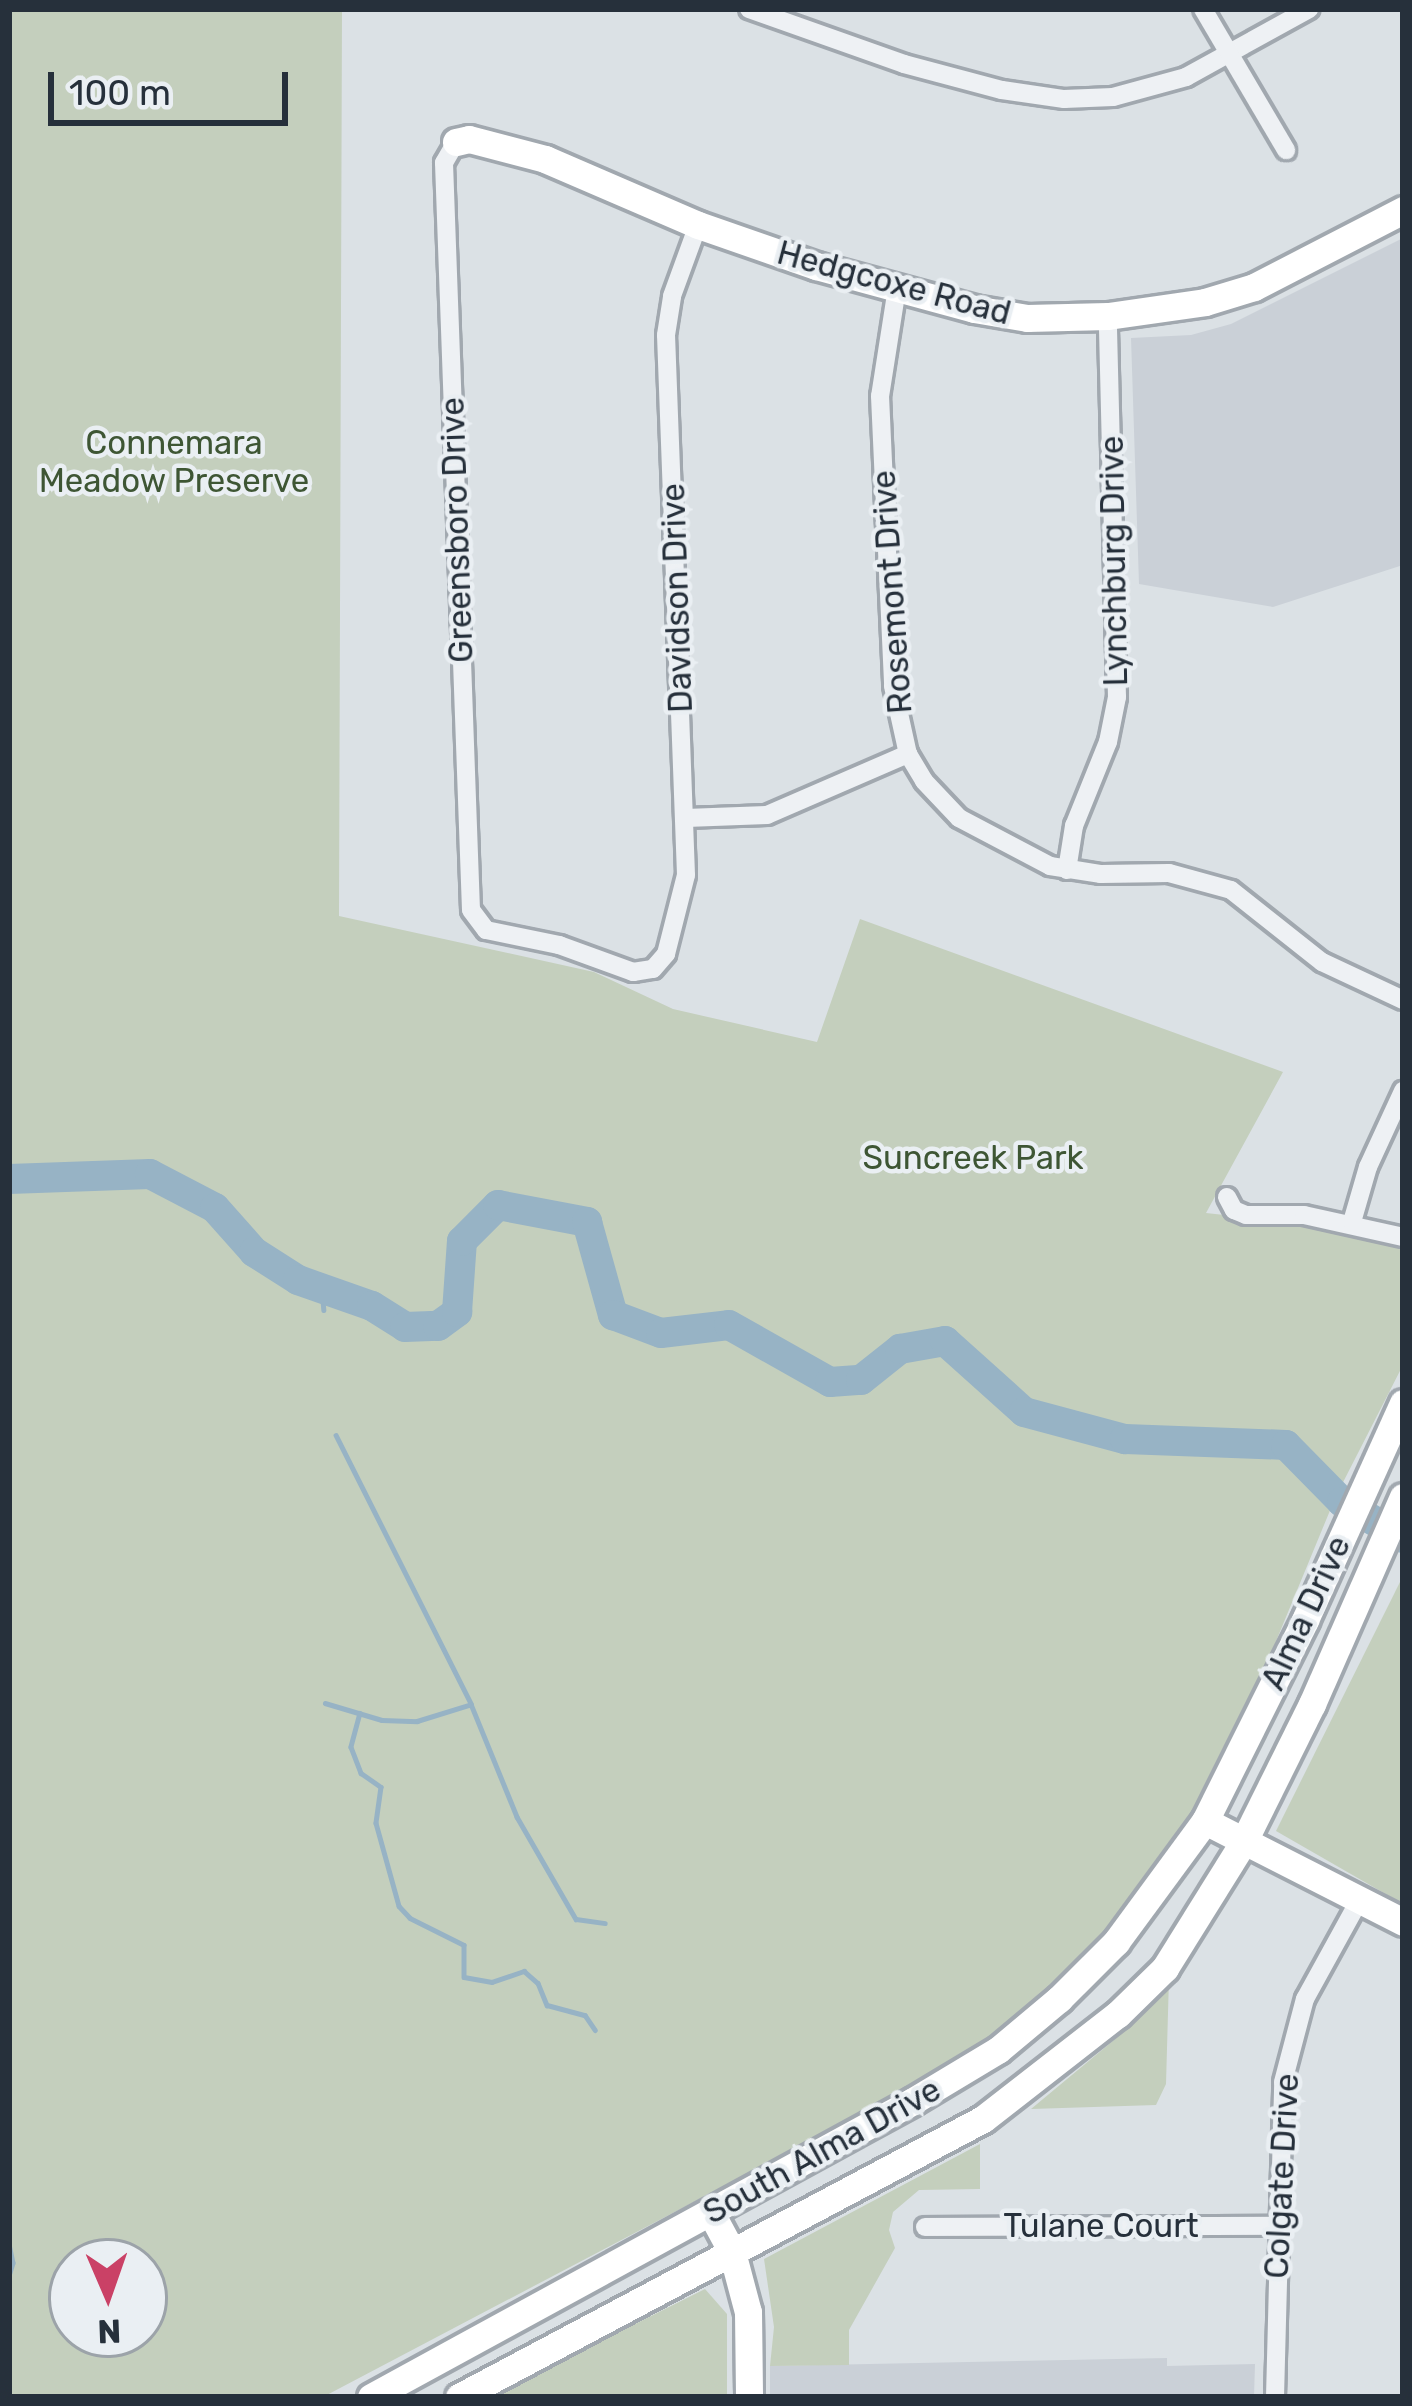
<!DOCTYPE html>
<style>
body{margin:0}
#map{position:relative;width:1412px;height:2406px;overflow:hidden;background:#dbe1e5;font-family:Rubik,sans-serif}
div>[style]{position:absolute}
.built>*{inset:0;background:#cad0d7}
.green>*{inset:0;background:#c4cfbd}
.stream>*{height:4.5px;margin:-2.25px;padding:0 2.25px;transform-origin:2.25px;border-radius:2.25px;background:#97b3c5}
.river>*{height:30px;margin:-15px;padding:0 15px;transform-origin:15px;border-radius:15px;background:#97b3c5}
.roads{filter:drop-shadow(3px 0 #a1a8af) drop-shadow(-3px 0 #a1a8af) drop-shadow(0 3px #a1a8af) drop-shadow(0 -3px #a1a8af)}
.street>*{height:18px;margin:-9px;padding:0 9px;transform-origin:9px;border-radius:9px;background:#eef1f4}
.secondary>*{height:27px;margin:-13.5px;padding:0 13.5px;transform-origin:13.5px;border-radius:13.5px;background:#fff}
span{translate:-50% -50%;white-space:nowrap;text-align:center;line-height:1.15;-webkit-text-stroke:9px #eaeff3;paint-order:stroke}
.street-label{font-size:33px;color:#26303b}
.park-label{font-size:33px;color:#3e5634}
.frame{position:absolute;inset:0;border:12px solid #26303b;pointer-events:none}
.north{position:absolute;left:48px;top:2238px;width:120px;height:120px;box-sizing:border-box;background:#eaeff3;border:3px solid #9ca3a9;border-radius:50%;rotate:178deg;font-size:33px;font-weight:700;line-height:48px;text-align:center;color:#26303b}
.north::after{content:'';display:block;margin:auto;width:42px;height:54px;background:#ca4166;clip-path:polygon(50% 0,100% 100%,50% 72%,0 100%)}
.scale{position:absolute;left:48px;top:72px;width:240px;height:54px;box-sizing:border-box;border:6px solid #26303b;border-top:0;padding-left:15px;font-size:36px;line-height:42px;white-space:nowrap;color:#26303b;-webkit-text-stroke:9px #eaeff3;paint-order:stroke}
</style>
<div id="map">
<div class="built">
<div style="clip-path:polygon(1403px 238px,1403px 565px,1273px 607px,1139px 584px,1131px 338px,1191px 335px,1231px 324px)"></div>
<div style="clip-path:polygon(1167px 2358px,1167px 2366px,1255px 2364px,1254px 2397px,770px 2397px,770px 2366px)"></div>
</div>
<div class="green">
<div style="clip-path:polygon(evenodd,9px 9px,342px 9px,339px 916px,594px 972px,673px 1009px,817px 1042px,860px 919px,1283px 1072px,1206px 1213px,1315px 1225px,1403px 1248px,1403px 1365px,1336px 1496px,1224px 1767px,1198px 1820px,1067px 1984px,954px 2065px,323px 2397px,9px 2397px,9px 9px,72px 2262px,144px 2262px,144px 2334px,72px 2334px,72px 2262px)"></div>
<div style="clip-path:polygon(1403px 1576px,1403px 1904px,1276px 1831px)"></div>
<div style="clip-path:polygon(1169px 1978px,1166px 2084px,1156px 2105px,1031px 2109px,1114px 2040px)"></div>
<div style="clip-path:polygon(980px 2144px,980px 2189px,919px 2190px,893px 2212px,889px 2230px,895px 2248px,849px 2330px,849px 2365px,770px 2366px,774px 2327px,764px 2259px)"></div>
<div style="clip-path:polygon(705px 2289px,727px 2314px,727px 2397px,489px 2397px)"></div>
</div>
<div class="stream">
<div style="left:322px;top:1289px;width:21px;rotate:85deg"></div>
<div style="left:336px;top:1435px;width:301px;rotate:63.3deg"></div>
<div style="left:471px;top:1704px;width:122px;rotate:67.8deg"></div>
<div style="left:517px;top:1817px;width:118px;rotate:60deg"></div>
<div style="left:576px;top:1919px;width:29px;rotate:8deg"></div>
<div style="left:325px;top:1703px;width:59px;rotate:16.6deg"></div>
<div style="left:382px;top:1720px;width:35px;rotate:2deg"></div>
<div style="left:417px;top:1721px;width:54px;rotate:-17.1deg"></div>
<div style="left:360px;top:1713px;width:35px;rotate:105deg"></div>
<div style="left:351px;top:1747px;width:28px;rotate:69deg"></div>
<div style="left:361px;top:1773px;width:24px;rotate:35deg"></div>
<div style="left:381px;top:1787px;width:36px;rotate:98deg"></div>
<div style="left:376px;top:1823px;width:86px;rotate:74.5deg"></div>
<div style="left:399px;top:1906px;width:16px;rotate:47deg"></div>
<div style="left:410px;top:1918px;width:60px;rotate:26.6deg"></div>
<div style="left:464px;top:1945px;width:32px;rotate:90deg"></div>
<div style="left:464px;top:1977px;width:28px;rotate:10deg"></div>
<div style="left:492px;top:1982px;width:34px;rotate:-19deg"></div>
<div style="left:524px;top:1971px;width:18px;rotate:41deg"></div>
<div style="left:538px;top:1983px;width:24px;rotate:68deg"></div>
<div style="left:547px;top:2005px;width:39px;rotate:15deg"></div>
<div style="left:585px;top:2015px;width:18px;rotate:56deg"></div>
<div style="left:9px;top:2244px;width:19px;rotate:78deg"></div>
<div style="left:13px;top:2263px;width:14px;rotate:107deg"></div>
</div>
<div class="river">
<div style="left:9px;top:1179px;width:141px;rotate:-2deg"></div>
<div style="left:150px;top:1174px;width:73px;rotate:27.6deg"></div>
<div style="left:215px;top:1208px;width:59px;rotate:48.4deg"></div>
<div style="left:254px;top:1252px;width:52px;rotate:32.5deg"></div>
<div style="left:298px;top:1280px;width:78px;rotate:19.4deg"></div>
<div style="left:372px;top:1306px;width:39px;rotate:32deg"></div>
<div style="left:405px;top:1327px;width:33px;rotate:-2deg"></div>
<div style="left:438px;top:1326px;width:24px;rotate:-36deg"></div>
<div style="left:457px;top:1312px;width:71px;rotate:-86deg"></div>
<div style="left:462px;top:1241px;width:51px;rotate:-45deg"></div>
<div style="left:498px;top:1205px;width:91px;rotate:10.8deg"></div>
<div style="left:587px;top:1222px;width:97px;rotate:74.4deg"></div>
<div style="left:613px;top:1315px;width:51px;rotate:20.6deg"></div>
<div style="left:661px;top:1333px;width:68px;rotate:-6.7deg"></div>
<div style="left:729px;top:1325px;width:116px;rotate:29.4deg"></div>
<div style="left:830px;top:1382px;width:31px;rotate:-4deg"></div>
<div style="left:861px;top:1380px;width:50px;rotate:-38.5deg"></div>
<div style="left:900px;top:1349px;width:46px;rotate:-10.1deg"></div>
<div style="left:945px;top:1341px;width:106px;rotate:41.9deg"></div>
<div style="left:1024px;top:1412px;width:105px;rotate:15deg"></div>
<div style="left:1125px;top:1439px;width:161px;rotate:2.1deg"></div>
<div style="left:1286px;top:1445px;width:80px;rotate:45.5deg"></div>
<div style="left:1342px;top:1502px;width:71px;rotate:30.5deg"></div>
</div>
<div class="roads">
<div class="street">
<div style="left:749px;top:9px;width:164px;rotate:19.5deg"></div>
<div style="left:904px;top:64px;width:101px;rotate:14.9deg"></div>
<div style="left:1002px;top:90px;width:63px;rotate:8.3deg"></div>
<div style="left:1064px;top:99px;width:49px;rotate:-2.3deg"></div>
<div style="left:1113px;top:97px;width:76px;rotate:-15.3deg"></div>
<div style="left:1186px;top:77px;width:141px;rotate:-28.9deg"></div>
<div style="left:1203px;top:9px;width:164px;rotate:59.5deg"></div>
<div style="left:456px;top:142px;width:24px;rotate:120deg"></div>
<div style="left:444px;top:163px;width:747px;rotate:87.93deg"></div>
<div style="left:471px;top:910px;width:25px;rotate:53deg"></div>
<div style="left:486px;top:930px;width:75px;rotate:11.6deg"></div>
<div style="left:559px;top:945px;width:79px;rotate:20deg"></div>
<div style="left:633px;top:972px;width:20px;rotate:-9deg"></div>
<div style="left:653px;top:969px;width:20px;rotate:-49deg"></div>
<div style="left:666px;top:954px;width:81px;rotate:-75.8deg"></div>
<div style="left:686px;top:875px;width:540px;rotate:-92.12deg"></div>
<div style="left:666px;top:335px;width:39px;rotate:-81deg"></div>
<div style="left:672px;top:296px;width:76px;rotate:-69.9deg"></div>
<div style="left:897px;top:288px;width:109px;rotate:98.9deg"></div>
<div style="left:880px;top:396px;width:290px;rotate:87.4deg"></div>
<div style="left:893px;top:686px;width:70px;rotate:77.6deg"></div>
<div style="left:908px;top:754px;width:31px;rotate:59deg"></div>
<div style="left:924px;top:781px;width:51px;rotate:46.6deg"></div>
<div style="left:959px;top:818px;width:103px;rotate:27.8deg"></div>
<div style="left:1050px;top:866px;width:52px;rotate:8.9deg"></div>
<div style="left:1101px;top:874px;width:68px;rotate:-0.8deg"></div>
<div style="left:1169px;top:873px;width:64px;rotate:15.3deg"></div>
<div style="left:1231px;top:890px;width:116px;rotate:38.4deg"></div>
<div style="left:1322px;top:962px;width:89px;rotate:25.1deg"></div>
<div style="left:686px;top:818px;width:81px;rotate:-2.1deg"></div>
<div style="left:767px;top:815px;width:154px;rotate:-23.4deg"></div>
<div style="left:1067px;top:870px;width:45px;rotate:-81deg"></div>
<div style="left:1074px;top:826px;width:91px;rotate:-68deg"></div>
<div style="left:1108px;top:742px;width:46px;rotate:-78.7deg"></div>
<div style="left:1117px;top:697px;width:381px;rotate:-91.4deg"></div>
<div style="left:1227px;top:1197px;width:15px;rotate:62deg"></div>
<div style="left:1234px;top:1210px;width:13px;rotate:23deg"></div>
<div style="left:1246px;top:1215px;width:58px"></div>
<div style="left:1304px;top:1215px;width:101px;rotate:12.5deg"></div>
<div style="left:1352px;top:1222px;width:57px;rotate:-73.8deg"></div>
<div style="left:1368px;top:1167px;width:84px;rotate:-65.3deg"></div>
<div style="left:925px;top:2227px;width:352px;rotate:-0.2deg"></div>
<div style="left:1275px;top:2397px;width:315px;rotate:-88.5deg"></div>
<div style="left:1283px;top:2082px;width:86px;rotate:-75.2deg"></div>
<div style="left:1305px;top:1999px;width:114px;rotate:-61.2deg"></div>
</div>
<div class="secondary">
<div style="left:456px;top:142px;width:13px;rotate:-13deg"></div>
<div style="left:469px;top:139px;width:79px;rotate:14.7deg"></div>
<div style="left:545px;top:159px;width:167px;rotate:23.3deg"></div>
<div style="left:698px;top:225px;width:125px;rotate:19.2deg"></div>
<div style="left:816px;top:266px;width:164px;rotate:15.2deg"></div>
<div style="left:974px;top:309px;width:54px;rotate:9.6deg"></div>
<div style="left:1027px;top:318px;width:81px;rotate:-1.4deg"></div>
<div style="left:1108px;top:316px;width:98px;rotate:-8.2deg"></div>
<div style="left:1205px;top:302px;width:51px;rotate:-17deg"></div>
<div style="left:1254px;top:287px;width:168px;rotate:-27.3deg"></div>
<div style="left:1205px;top:1821px;width:222px;rotate:27deg"></div>
<div style="left:711px;top:2213px;width:44px;rotate:61.7deg"></div>
<div style="left:732px;top:2252px;width:62px;rotate:75.1deg"></div>
<div style="left:748px;top:2312px;width:85px;rotate:89.3deg"></div>
<div style="left:371px;top:2397px;width:618px;rotate:-28.64deg"></div>
<div style="left:913px;top:2101px;width:99px;rotate:-31deg"></div>
<div style="left:998px;top:2050px;width:80px;rotate:-39.9deg"></div>
<div style="left:1059px;top:1999px;width:81px;rotate:-45deg"></div>
<div style="left:1116px;top:1942px;width:150px;rotate:-53.7deg"></div>
<div style="left:1205px;top:1821px;width:225px;rotate:-63.5deg"></div>
<div style="left:1305px;top:1620px;width:238px;rotate:-65.7deg"></div>
<div style="left:459px;top:2397px;width:593px;rotate:-27.95deg"></div>
<div style="left:983px;top:2119px;width:171px;rotate:-37.9deg"></div>
<div style="left:1118px;top:2014px;width:66px;rotate:-44.4deg"></div>
<div style="left:1165px;top:1968px;width:150px;rotate:-58.1deg"></div>
<div style="left:1244px;top:1841px;width:153px;rotate:-63.6deg"></div>
<div style="left:1312px;top:1704px;width:226px;rotate:-66.3deg"></div>
</div>
</div>
<div class="street-label">
<span style="left:894px;top:283px;rotate:15deg">Hedgcoxe Road</span>
<span style="left:457px;top:530px;rotate:-92deg">Greensboro Drive</span>
<span style="left:1114px;top:561px;rotate:-91deg">Lynchburg Drive</span>
<span style="left:892px;top:592px;rotate:-94deg">Rosemont Drive</span>
<span style="left:677px;top:598px;rotate:-92deg">Davidson Drive</span>
<span style="left:1306px;top:1613px;rotate:-65deg">Alma Drive</span>
<span style="left:822px;top:2151px;rotate:-29deg">South Alma Drive</span>
<span style="left:1282px;top:2176px;rotate:-87deg">Colgate Drive</span>
<span style="left:1101px;top:2226px">Tulane Court</span>
</div>
<div class="park-label">
<span style="left:174px;top:462px">Connemara<br>Meadow Preserve</span>
<span style="left:973px;top:1158px">Suncreek Park</span>
</div>
<div class="frame"></div>
<div class="north">N</div>
<div class="scale">100 m</div>
</div>
